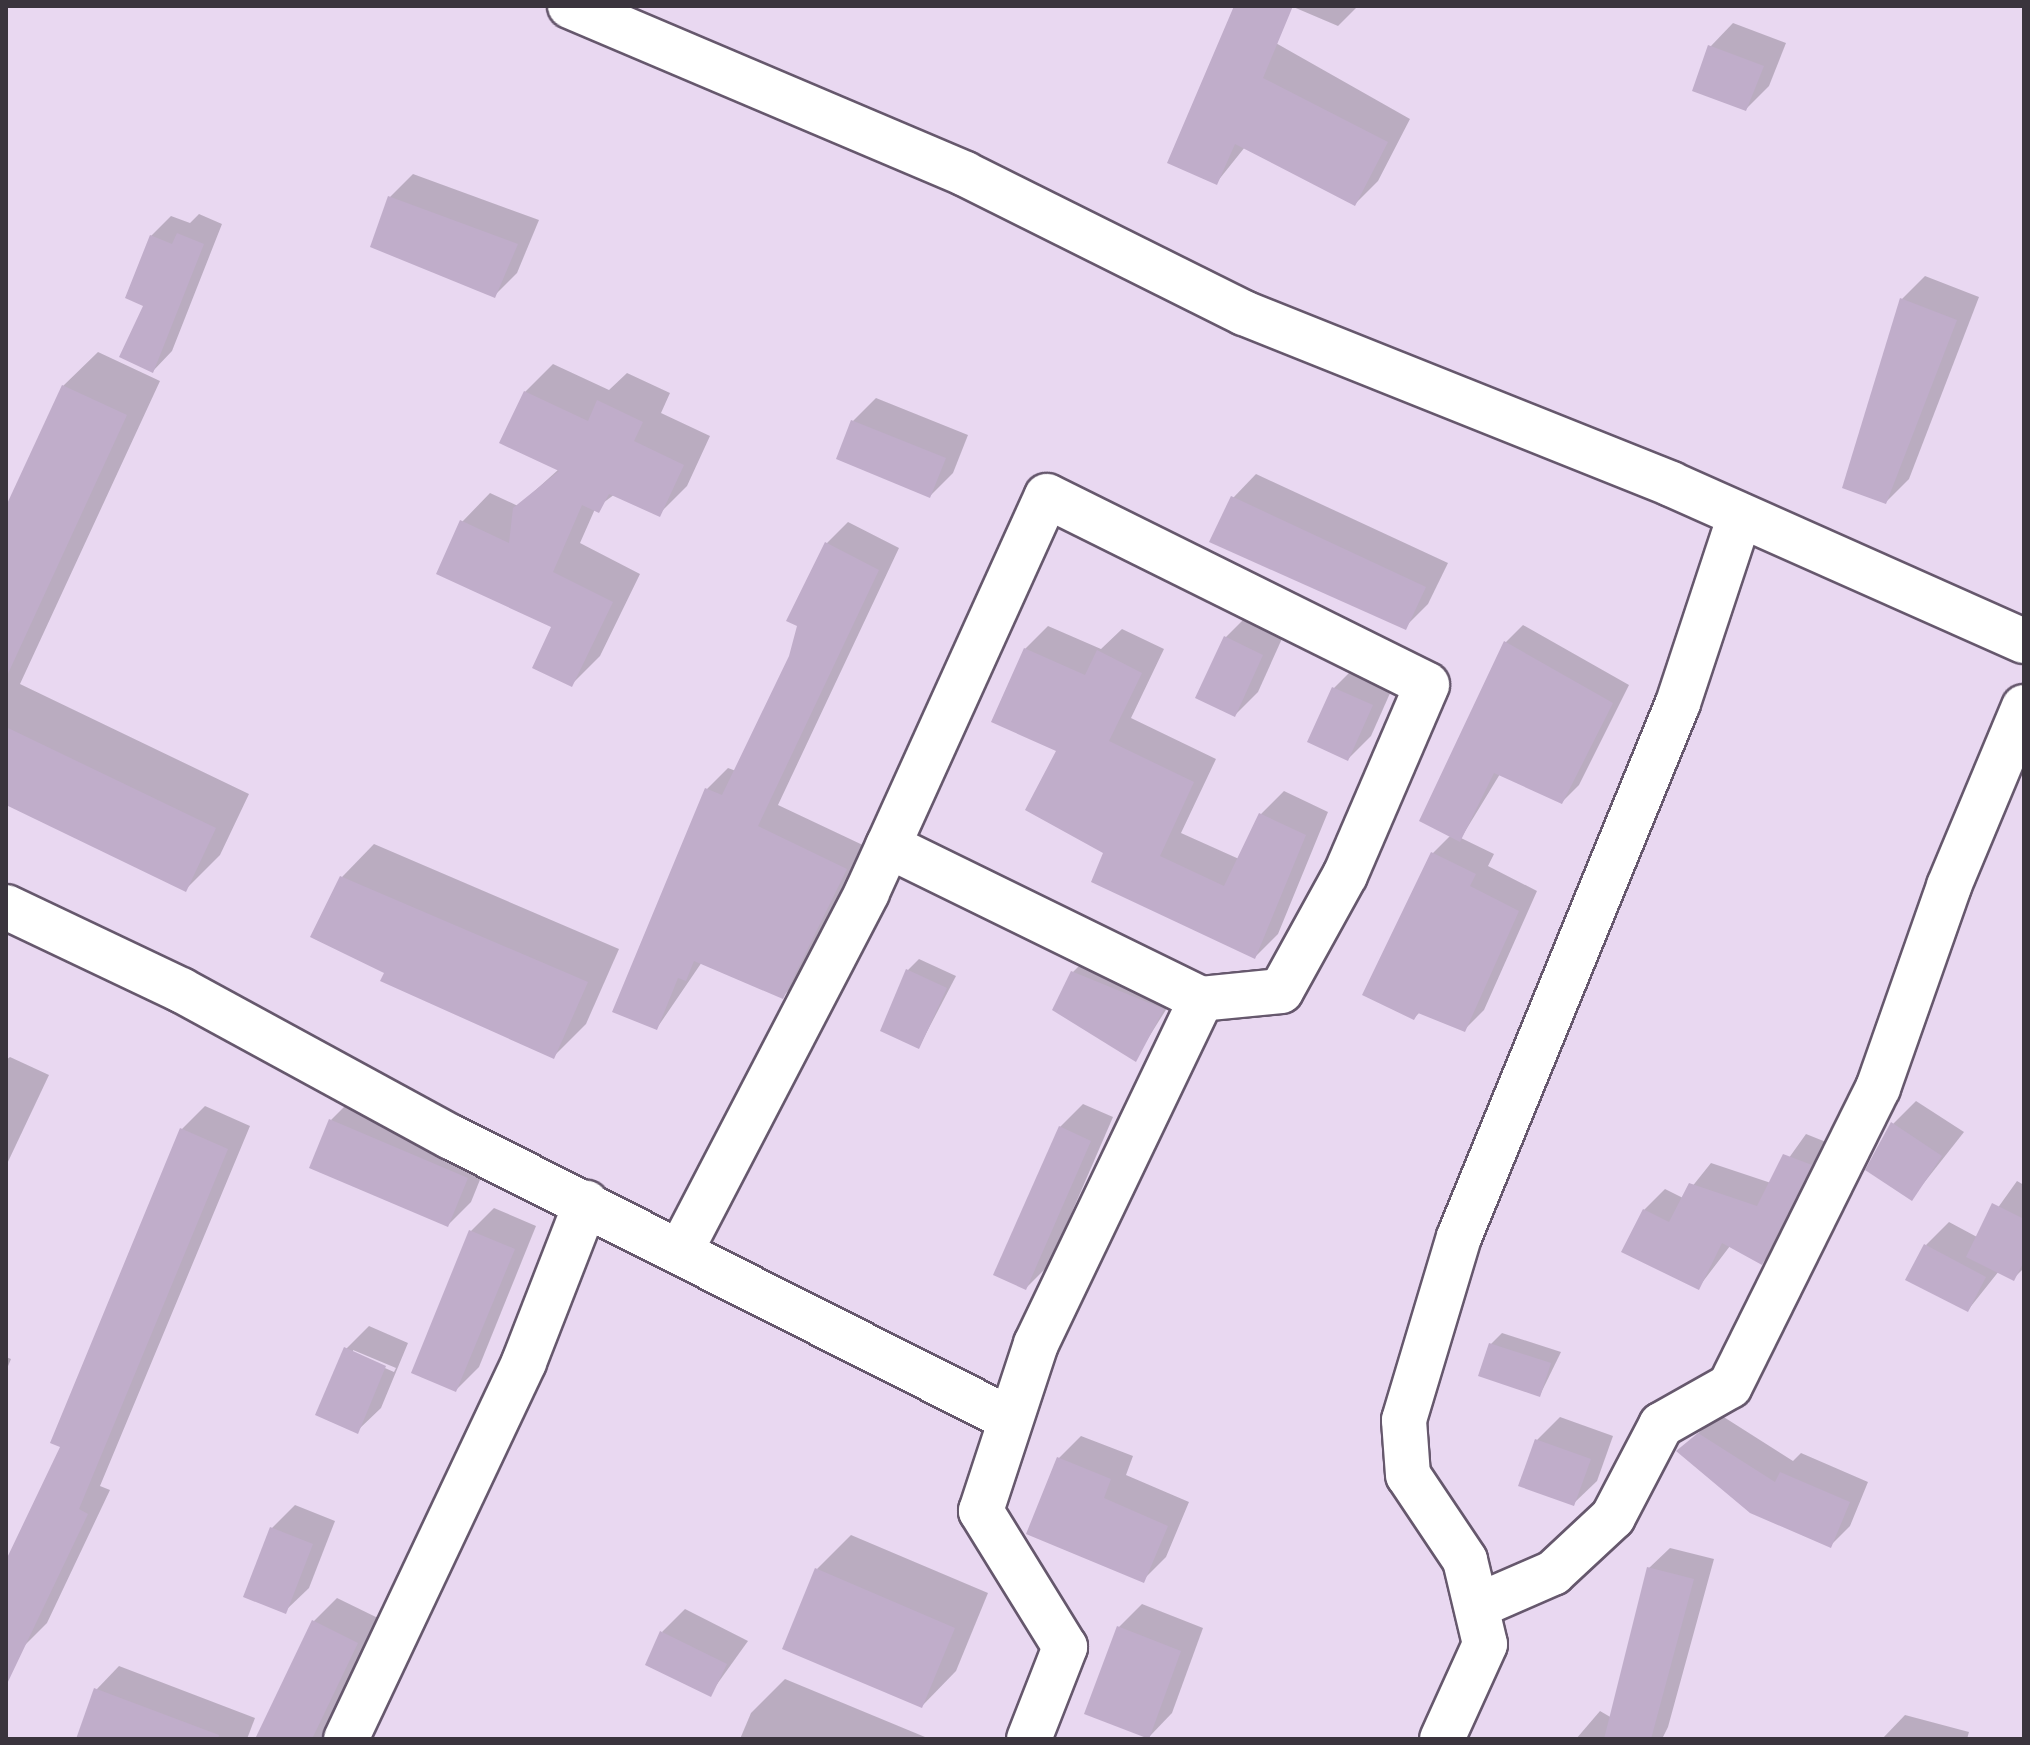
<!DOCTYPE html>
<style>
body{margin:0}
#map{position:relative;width:2030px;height:1745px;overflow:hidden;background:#e9d8f1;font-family:Karla,sans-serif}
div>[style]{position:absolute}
.shadow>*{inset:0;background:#0003}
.building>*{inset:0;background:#c0adca}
.roads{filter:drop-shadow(2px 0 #66586d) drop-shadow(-2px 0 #66586d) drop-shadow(0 2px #66586d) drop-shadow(0 -2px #66586d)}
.street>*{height:44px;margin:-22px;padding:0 22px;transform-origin:22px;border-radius:22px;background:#fff}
span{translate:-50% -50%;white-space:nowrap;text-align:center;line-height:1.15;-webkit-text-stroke:8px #e9d8f1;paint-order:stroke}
.frame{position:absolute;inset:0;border:8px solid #3a343d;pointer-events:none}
</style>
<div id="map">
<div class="shadow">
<div style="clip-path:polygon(1291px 6px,1358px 6px,1338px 26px)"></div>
<div style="clip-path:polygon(1733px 23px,1786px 43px,1769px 86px,1746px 109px,1710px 47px)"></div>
<div style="clip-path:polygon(1242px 24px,1410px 119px,1378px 181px,1355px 204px,1245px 147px,1217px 182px)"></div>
<div style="clip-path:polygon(413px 174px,539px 220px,517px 273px,494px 296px,390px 197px)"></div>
<div style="clip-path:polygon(199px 214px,222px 224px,172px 351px,153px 371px,146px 305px,151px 236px,171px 216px,190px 223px)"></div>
<div style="clip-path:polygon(1925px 276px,1979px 297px,1909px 479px,1886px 502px,1902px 299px)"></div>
<div style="clip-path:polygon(98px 352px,160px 381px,20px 684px,249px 794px,220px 855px,186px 889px,6px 803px,6px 513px,63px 386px)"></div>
<div style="clip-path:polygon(553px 364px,609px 390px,627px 373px,670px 393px,661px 413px,710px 436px,687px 486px,659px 514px,615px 494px,595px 509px,580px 543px,640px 574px,600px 656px,571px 685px,554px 626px,462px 522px,490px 493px,518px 506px,559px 469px,525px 392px)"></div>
<div style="clip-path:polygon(876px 398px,968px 435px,953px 473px,930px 496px,853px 421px)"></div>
<div style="clip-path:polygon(1256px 474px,1448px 563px,1428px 604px,1405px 627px,1233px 498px)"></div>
<div style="clip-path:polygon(848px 522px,899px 548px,778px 805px,867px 847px,804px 975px,783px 996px,702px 962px,657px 1028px,707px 789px,728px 768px,736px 771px,791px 657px,826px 544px)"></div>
<div style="clip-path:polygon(1248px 615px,1285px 632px,1258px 692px,1235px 715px,1225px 638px)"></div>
<div style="clip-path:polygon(1523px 625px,1629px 685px,1579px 785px,1562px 802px,1500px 774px,1461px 838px,1494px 854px,1488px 866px,1537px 891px,1484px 1010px,1464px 1030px,1420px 1012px,1414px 1018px,1432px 854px,1451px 835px,1505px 643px)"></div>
<div style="clip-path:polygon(1048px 626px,1101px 649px,1122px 629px,1164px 649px,1131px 718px,1216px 759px,1181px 833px,1239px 859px,1261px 814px,1284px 791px,1328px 812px,1278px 934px,1255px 957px,1106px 852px,1059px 750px,1025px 649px)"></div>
<div style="clip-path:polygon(1357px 665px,1395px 682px,1371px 736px,1348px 759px,1309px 741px,1334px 688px)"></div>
<div style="clip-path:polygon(374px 844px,619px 949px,586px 1024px,554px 1056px,387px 972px,342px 877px)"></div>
<div style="clip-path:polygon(919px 959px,956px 976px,919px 1047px,908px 970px)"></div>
<div style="clip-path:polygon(1084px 961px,1174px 997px,1135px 1059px,1073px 972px)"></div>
<div style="clip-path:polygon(10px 1057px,49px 1075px,6px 1166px,6px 1060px)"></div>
<div style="clip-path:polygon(354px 1097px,490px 1155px,471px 1202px,448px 1225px,331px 1120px)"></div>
<div style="clip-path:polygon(1916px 1101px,1964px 1132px,1912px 1198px,1893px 1124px)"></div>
<div style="clip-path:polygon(1083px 1104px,1113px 1117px,1049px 1265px,1026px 1288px,1060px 1127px)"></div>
<div style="clip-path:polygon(205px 1106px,250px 1126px,100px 1486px,110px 1490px,47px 1623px,24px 1646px,6px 1637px,6px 1565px,63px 1446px,182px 1129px)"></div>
<div style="clip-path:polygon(1806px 1134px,1831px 1144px,1783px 1242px,1762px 1263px,1730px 1246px,1698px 1288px,1644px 1210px,1665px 1189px,1683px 1198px,1711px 1163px,1771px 1183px)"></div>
<div style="clip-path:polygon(2017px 1181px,2024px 1185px,2024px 1268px,2014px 1278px,1999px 1271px,1968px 1310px,1926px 1245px,1949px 1222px,1977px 1237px)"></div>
<div style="clip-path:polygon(494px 1208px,536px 1226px,479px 1367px,456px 1390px,471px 1231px)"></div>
<div style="clip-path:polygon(evenodd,369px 1326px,408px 1343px,381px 1408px,357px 1431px,346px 1349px,369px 1326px,353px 1350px,396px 1368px,394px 1372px,353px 1354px,353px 1350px)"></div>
<div style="clip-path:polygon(1502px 1333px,1561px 1352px,1540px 1395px,1491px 1344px)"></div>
<div style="clip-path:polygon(6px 1357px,11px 1359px,6px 1371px)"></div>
<div style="clip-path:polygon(1719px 1414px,1793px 1461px,1801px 1453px,1868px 1482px,1850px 1526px,1830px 1546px,1679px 1451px)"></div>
<div style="clip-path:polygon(1560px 1417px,1613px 1436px,1597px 1481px,1573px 1504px,1521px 1485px,1537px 1440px)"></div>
<div style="clip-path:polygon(1081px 1436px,1133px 1456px,1126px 1475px,1189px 1502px,1166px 1557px,1143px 1580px,1058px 1459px)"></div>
<div style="clip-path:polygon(295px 1505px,335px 1521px,309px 1588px,285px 1611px,272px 1528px)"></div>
<div style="clip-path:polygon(851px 1535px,988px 1593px,956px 1671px,922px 1706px,817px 1569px)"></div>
<div style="clip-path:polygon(1670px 1548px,1714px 1559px,1668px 1727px,1662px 1739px,1576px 1739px,1600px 1711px,1612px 1718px,1649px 1568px)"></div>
<div style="clip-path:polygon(337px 1598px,380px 1619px,323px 1739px,257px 1739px,314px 1621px)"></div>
<div style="clip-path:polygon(1142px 1604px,1203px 1628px,1172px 1713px,1149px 1737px,1119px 1627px)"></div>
<div style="clip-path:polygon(685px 1609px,748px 1641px,710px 1694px,662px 1632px)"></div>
<div style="clip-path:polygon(119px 1666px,255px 1718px,247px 1739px,91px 1739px,96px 1690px)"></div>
<div style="clip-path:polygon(785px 1679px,925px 1737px,925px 1739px,740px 1739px,751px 1713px)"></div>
<div style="clip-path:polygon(1905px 1715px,1969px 1732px,1967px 1739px,1882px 1739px)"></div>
</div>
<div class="building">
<div style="clip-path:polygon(1234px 6px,1293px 6px,1263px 78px,1388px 142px,1355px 206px,1235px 144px,1217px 185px,1167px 163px)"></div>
<div style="clip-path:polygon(1708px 45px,1764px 66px,1746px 111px,1692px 91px)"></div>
<div style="clip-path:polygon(388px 196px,518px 244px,495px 298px,370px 247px)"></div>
<div style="clip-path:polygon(177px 233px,204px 244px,153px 373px,119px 357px,143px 306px,125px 298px,150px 235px,172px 244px)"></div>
<div style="clip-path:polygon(1900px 298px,1957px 320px,1886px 504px,1842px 488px)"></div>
<div style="clip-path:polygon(62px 385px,127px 415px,6px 678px,6px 506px)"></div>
<div style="clip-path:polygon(524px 391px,588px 421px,597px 400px,643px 422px,634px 441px,684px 465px,660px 517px,609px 494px,599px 513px,582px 505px,553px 572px,613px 602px,572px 687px,532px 668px,551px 627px,436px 574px,460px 520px,509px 543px,513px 508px,559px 471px,499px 443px)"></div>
<div style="clip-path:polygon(851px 420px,946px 458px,930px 498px,836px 459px)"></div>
<div style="clip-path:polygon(1231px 496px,1426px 587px,1406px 630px,1209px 542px)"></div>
<div style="clip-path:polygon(825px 542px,879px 570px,758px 826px,847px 869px,783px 999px,694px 961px,686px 981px,678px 978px,657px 1030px,612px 1012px,705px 788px,722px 795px,789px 656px,797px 626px,786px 621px)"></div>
<div style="clip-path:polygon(1224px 636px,1263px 655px,1235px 717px,1195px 698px)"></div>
<div style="clip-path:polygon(1504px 641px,1613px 703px,1562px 804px,1494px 773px,1460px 842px,1419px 821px)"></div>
<div style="clip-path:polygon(1024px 648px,1085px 675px,1097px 650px,1142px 673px,1109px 741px,1194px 782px,1160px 856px,1224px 886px,1259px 813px,1306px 835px,1255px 959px,1091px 882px,1103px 853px,1025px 810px,1056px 751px,991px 722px)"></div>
<div style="clip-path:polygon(1332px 687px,1373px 705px,1348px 761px,1307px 742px)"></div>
<div style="clip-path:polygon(6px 727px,216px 828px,186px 892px,6px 805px)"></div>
<div style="clip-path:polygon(1431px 852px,1476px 874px,1470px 886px,1519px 911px,1465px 1032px,1418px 1013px,1414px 1020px,1362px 995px)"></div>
<div style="clip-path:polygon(340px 876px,588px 982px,554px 1059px,380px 981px,384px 973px,310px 937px)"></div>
<div style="clip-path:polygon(906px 969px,947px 988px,919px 1049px,880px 1031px)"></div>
<div style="clip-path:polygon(1071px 971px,1164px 1009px,1136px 1062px,1052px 1010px)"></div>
<div style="clip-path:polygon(329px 1119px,468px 1178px,448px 1227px,309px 1168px)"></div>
<div style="clip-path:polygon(1891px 1122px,1942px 1156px,1912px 1201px,1865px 1170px)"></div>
<div style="clip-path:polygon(1059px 1126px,1091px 1141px,1026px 1290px,993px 1275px)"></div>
<div style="clip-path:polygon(180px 1128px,228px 1149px,79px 1509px,88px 1514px,6px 1686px,6px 1560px,60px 1447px,50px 1443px)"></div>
<div style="clip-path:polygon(1783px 1154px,1812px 1165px,1762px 1265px,1722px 1243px,1699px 1290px,1621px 1252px,1643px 1209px,1669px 1222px,1689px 1183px,1757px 1206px)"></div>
<div style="clip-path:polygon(1992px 1203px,2024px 1219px,2024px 1261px,2014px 1281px,1966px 1257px)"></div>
<div style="clip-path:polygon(469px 1230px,515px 1249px,456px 1392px,411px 1373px)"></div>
<div style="clip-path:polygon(1924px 1244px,1986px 1277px,1968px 1312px,1905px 1280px)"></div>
<div style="clip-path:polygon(1489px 1343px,1551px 1363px,1540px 1397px,1478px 1376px)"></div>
<div style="clip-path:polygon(344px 1347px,386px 1366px,358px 1434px,315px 1415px)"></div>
<div style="clip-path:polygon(1698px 1433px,1775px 1482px,1780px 1472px,1850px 1502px,1831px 1548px,1750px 1513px,1676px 1451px)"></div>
<div style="clip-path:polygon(1535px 1439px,1591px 1459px,1574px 1506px,1518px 1486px)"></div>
<div style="clip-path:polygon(1057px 1457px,1111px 1479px,1104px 1498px,1168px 1526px,1144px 1583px,1026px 1534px)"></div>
<div style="clip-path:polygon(270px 1527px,313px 1544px,286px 1614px,243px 1597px)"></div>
<div style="clip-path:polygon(1647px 1567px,1694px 1579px,1651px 1739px,1604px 1739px)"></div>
<div style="clip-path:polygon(815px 1568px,955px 1628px,922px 1708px,782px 1649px)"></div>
<div style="clip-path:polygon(312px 1620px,358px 1643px,312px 1739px,255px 1739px)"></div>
<div style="clip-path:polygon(1117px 1626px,1181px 1651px,1149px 1739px,1084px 1714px)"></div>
<div style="clip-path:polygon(660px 1631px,727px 1664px,711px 1697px,645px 1665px)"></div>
<div style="clip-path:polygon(94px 1688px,219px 1735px,218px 1739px,76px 1739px)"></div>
</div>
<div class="roads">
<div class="street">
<div style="left:570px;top:6px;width:429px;rotate:23deg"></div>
<div style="left:965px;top:174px;width:312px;rotate:26.5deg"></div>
<div style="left:1244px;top:313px;width:460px;rotate:21.8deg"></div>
<div style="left:1671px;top:484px;width:386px;rotate:24deg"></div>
<div style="left:6px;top:907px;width:194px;rotate:25.4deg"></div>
<div style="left:181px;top:990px;width:307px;rotate:28.6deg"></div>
<div style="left:451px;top:1137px;width:622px;rotate:26.77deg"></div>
<div style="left:681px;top:1250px;width:403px;rotate:-62.5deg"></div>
<div style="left:867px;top:892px;width:51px;rotate:-65.5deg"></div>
<div style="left:888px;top:846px;width:384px;rotate:-65.6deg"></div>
<div style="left:1047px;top:496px;width:424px;rotate:26.4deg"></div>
<div style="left:1427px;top:685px;width:207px;rotate:113.3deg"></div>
<div style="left:1345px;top:875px;width:132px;rotate:118.9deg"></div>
<div style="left:1281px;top:991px;width:80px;rotate:174.3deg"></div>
<div style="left:1201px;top:999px;width:348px;rotate:-153.9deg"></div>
<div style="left:1477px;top:1606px;width:83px;rotate:-23.5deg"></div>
<div style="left:1553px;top:1573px;width:82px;rotate:-43deg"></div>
<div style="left:1613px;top:1517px;width:104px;rotate:-62.4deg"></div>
<div style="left:1661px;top:1425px;width:79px;rotate:-29.5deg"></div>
<div style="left:1730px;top:1386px;width:333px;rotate:-63.6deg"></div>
<div style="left:1878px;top:1088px;width:214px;rotate:-70.6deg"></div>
<div style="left:1949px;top:886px;width:194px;rotate:-67.3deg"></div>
<div style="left:346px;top:1739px;width:417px;rotate:-64.7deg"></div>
<div style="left:524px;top:1362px;width:171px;rotate:-68.7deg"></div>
<div style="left:1029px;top:1739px;width:99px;rotate:-68.6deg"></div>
<div style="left:1065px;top:1647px;width:160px;rotate:-121.7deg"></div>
<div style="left:981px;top:1511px;width:176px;rotate:-71.8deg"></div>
<div style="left:1036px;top:1344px;width:382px;rotate:-64.4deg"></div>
<div style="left:1442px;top:1739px;width:104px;rotate:-65.6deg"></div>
<div style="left:1485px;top:1644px;width:86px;rotate:-103.4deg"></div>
<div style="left:1465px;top:1560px;width:102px;rotate:-123.8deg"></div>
<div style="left:1408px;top:1475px;width:55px;rotate:-94.2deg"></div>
<div style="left:1404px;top:1420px;width:191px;rotate:-73.3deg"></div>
<div style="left:1459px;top:1237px;width:577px;rotate:-67.7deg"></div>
<div style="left:1678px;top:703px;width:197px;rotate:-71.7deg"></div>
</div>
</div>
<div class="frame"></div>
</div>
